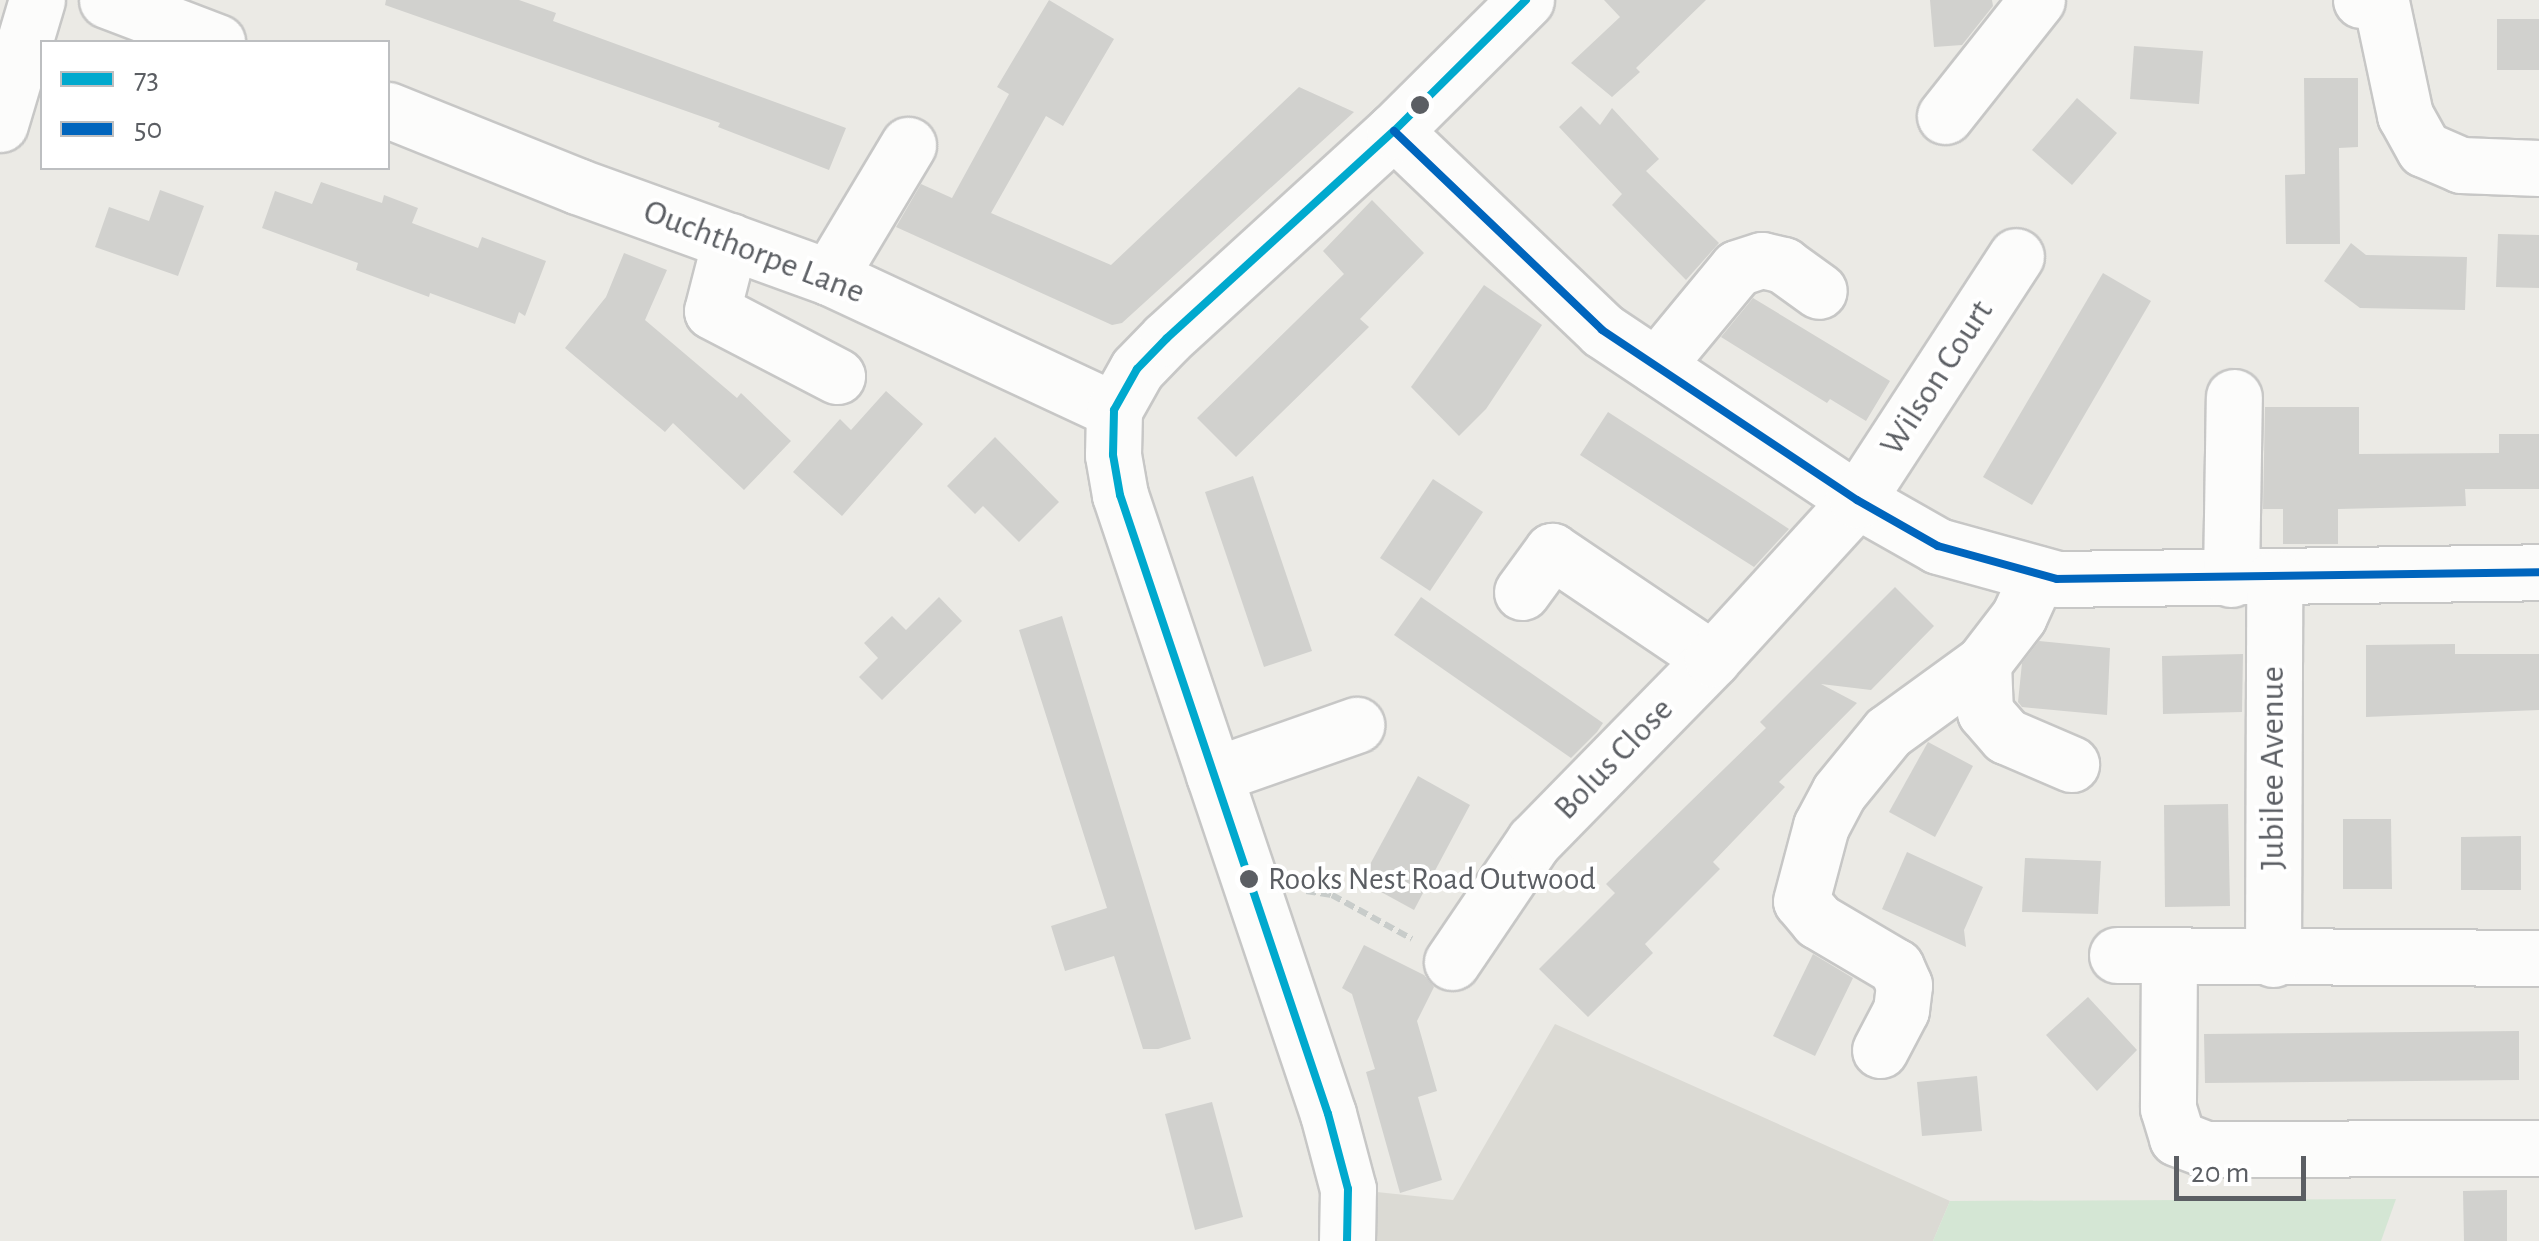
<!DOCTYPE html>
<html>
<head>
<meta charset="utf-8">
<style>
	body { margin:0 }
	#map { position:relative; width:2539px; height:1241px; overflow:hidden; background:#ebeae5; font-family:"Alegreya Sans",sans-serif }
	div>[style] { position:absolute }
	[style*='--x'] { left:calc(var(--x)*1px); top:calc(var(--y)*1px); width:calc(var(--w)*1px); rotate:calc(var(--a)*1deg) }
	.education>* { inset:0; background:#dbdad4 }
	.green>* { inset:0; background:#d4e6d4 }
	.building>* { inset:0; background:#d1d1ce }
	.path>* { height:6px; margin-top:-3px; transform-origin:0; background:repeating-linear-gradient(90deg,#c8ccca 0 10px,transparent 0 15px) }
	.roads { filter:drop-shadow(2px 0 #c7c7c6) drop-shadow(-2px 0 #c7c7c6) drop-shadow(0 2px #c7c7c6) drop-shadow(0 -2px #c7c7c6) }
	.minor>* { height:55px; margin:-27.5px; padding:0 27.5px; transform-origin:27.5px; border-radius:27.5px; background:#fcfcfb }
	.bus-1>* { height:8px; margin:-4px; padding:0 4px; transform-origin:4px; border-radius:4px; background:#00a9ce }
	.bus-2>* { height:8px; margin:-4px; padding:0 4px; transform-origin:4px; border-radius:4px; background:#0065bd }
	.dots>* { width:28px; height:28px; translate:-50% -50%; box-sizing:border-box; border:5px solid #fff; border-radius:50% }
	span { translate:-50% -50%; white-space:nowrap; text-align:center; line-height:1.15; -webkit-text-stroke:8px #fff; paint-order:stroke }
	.bus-label { font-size:32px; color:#5b5e63 }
	.left { translate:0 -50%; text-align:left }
	.street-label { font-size:35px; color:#5b5e63 }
	.legend { position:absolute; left:40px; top:40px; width:350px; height:130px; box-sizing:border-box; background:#fff; border:2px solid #bdbfc1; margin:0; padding:12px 18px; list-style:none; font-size:30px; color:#5b5e63 }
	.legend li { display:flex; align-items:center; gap:20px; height:50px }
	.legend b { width:50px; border:2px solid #bdbfc1 }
	.scale { position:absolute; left:2174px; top:1156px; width:132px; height:45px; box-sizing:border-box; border:5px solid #5b5e63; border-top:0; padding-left:12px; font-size:30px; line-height:35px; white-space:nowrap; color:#5b5e63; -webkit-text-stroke:8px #fff; paint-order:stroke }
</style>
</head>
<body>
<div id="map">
	<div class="education">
		<div style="clip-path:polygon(1555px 1024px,1950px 1201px,1933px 1241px,1347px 1241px,1348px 1189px,1453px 1200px)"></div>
	</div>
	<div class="green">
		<div style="clip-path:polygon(2396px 1199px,2381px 1241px,1933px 1241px,1950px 1201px)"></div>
	</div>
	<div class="building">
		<div style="clip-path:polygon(386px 0,519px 0,556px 13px,553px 21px,846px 128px,829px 170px,718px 127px,720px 123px,385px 5px)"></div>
		<div style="clip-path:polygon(1049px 0,1114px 39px,1063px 126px,1046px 116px,991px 213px,1111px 265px,1299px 87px,1354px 112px,1122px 323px,1112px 325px,896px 227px,921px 184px,952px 198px,1009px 94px,997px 87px)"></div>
		<div style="clip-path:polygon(1604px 0,1706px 0,1636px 68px,1640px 72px,1612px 97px,1571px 63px,1620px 17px)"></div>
		<div style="clip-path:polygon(1930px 0,1992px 0,1993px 6px,1962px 45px,1934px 47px)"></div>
		<div style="clip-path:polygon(2497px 19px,2539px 19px,2539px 70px,2497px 70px)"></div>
		<div style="clip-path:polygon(2134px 46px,2203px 51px,2199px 104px,2130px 99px)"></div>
		<div style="clip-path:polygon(2304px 78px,2358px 78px,2358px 147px,2339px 148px,2340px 244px,2286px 244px,2285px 175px,2305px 174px)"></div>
		<div style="clip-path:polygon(2077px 98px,2117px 133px,2072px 185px,2032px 150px)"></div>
		<div style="clip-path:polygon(1581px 106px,1600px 125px,1612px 108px,1659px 159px,1646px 171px,1719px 243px,1686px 280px,1612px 205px,1622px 194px,1559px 127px)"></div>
		<div style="clip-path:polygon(321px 182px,382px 203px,384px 195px,418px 208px,412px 223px,478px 248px,482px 237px,546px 261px,525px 316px,519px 312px,515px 324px,430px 293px,429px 297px,356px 270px,358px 263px,262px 228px,275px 191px,312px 204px)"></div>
		<div style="clip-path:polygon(160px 190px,204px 206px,178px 276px,95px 247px,109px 207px,149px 221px)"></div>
		<div style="clip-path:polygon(1372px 200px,1424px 253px,1360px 319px,1369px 327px,1236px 457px,1197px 418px,1344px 274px,1323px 251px)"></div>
		<div style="clip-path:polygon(2498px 234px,2539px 235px,2539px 288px,2496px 287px)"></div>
		<div style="clip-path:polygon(2351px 243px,2366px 255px,2467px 257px,2465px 310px,2360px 308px,2324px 281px)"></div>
		<div style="clip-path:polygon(624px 253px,667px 270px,645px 320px,737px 398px,741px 393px,791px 441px,744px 490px,673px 423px,665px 432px,565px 348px,606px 297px)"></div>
		<div style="clip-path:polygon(2103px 273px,2151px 301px,2032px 505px,1983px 477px)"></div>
		<div style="clip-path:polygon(1484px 285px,1542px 325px,1486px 409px,1459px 436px,1411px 387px)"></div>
		<div style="clip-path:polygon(1753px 298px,1890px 381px,1866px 421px,1830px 399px,1827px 403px,1721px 337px)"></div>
		<div style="clip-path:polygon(886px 391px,923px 424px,842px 516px,793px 472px,840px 419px,851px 430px)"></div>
		<div style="clip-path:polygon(2265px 407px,2359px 407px,2359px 454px,2499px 453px,2499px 434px,2539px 434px,2539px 489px,2465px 489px,2466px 506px,2338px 509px,2338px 544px,2283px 544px,2283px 509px,2263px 509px)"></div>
		<div style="clip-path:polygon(1608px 412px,1745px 500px,1789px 529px,1754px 567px,1696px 530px,1580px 455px)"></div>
		<div style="clip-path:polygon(995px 437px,1059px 502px,1019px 542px,983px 506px,975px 514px,947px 486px)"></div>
		<div style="clip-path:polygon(1253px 476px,1312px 651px,1264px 667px,1205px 492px)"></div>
		<div style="clip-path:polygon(1433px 479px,1483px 512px,1430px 591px,1380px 558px)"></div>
		<div style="clip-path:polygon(1895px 587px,1934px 626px,1871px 690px,1821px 684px,1857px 703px,1779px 782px,1785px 787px,1713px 862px,1720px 869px,1645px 944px,1653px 953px,1588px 1017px,1539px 969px,1615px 893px,1606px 884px,1766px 728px,1760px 722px)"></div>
		<div style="clip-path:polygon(939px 597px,962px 621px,882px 700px,859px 677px,878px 658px,864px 643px,892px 616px,906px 630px)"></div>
		<div style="clip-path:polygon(1421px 597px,1603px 723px,1597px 732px,1571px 758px,1394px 635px)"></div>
		<div style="clip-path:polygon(1062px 616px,1191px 1039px,1158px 1049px,1143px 1049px,1114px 956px,1065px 971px,1051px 926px,1107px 908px,1019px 630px)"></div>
		<div style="clip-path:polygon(2039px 641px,2110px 648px,2107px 715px,2022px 707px,2018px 702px,2022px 663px)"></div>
		<div style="clip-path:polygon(2455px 644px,2455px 654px,2539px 654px,2539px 710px,2366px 717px,2366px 645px)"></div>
		<div style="clip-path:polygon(2243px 654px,2242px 712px,2163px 714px,2162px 656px)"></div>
		<div style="clip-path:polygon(1928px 742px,1973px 766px,1935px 837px,1889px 812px)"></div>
		<div style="clip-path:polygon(1418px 776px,1470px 805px,1414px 910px,1361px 881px)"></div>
		<div style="clip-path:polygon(2228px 804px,2230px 906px,2165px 907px,2164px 805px)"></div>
		<div style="clip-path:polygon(2343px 819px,2391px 819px,2392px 889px,2343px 889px)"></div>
		<div style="clip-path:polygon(2521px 836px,2521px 890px,2461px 890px,2461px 837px)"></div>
		<div style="clip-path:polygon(1907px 852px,1983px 887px,1964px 930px,1966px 947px,1882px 909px)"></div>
		<div style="clip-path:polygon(2025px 858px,2101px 861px,2098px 914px,2022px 912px)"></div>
		<div style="clip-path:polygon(1364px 945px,1424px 975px,1434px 987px,1417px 1021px,1437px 1091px,1418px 1097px,1442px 1180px,1400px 1193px,1366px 1072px,1375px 1069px,1352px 994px,1342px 988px)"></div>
		<div style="clip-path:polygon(1813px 954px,1853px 978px,1815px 1056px,1773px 1036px)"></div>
		<div style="clip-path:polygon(2088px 997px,2137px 1050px,2097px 1091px,2046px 1035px)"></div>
		<div style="clip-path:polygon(2519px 1031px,2519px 1080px,2205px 1083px,2204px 1034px)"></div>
		<div style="clip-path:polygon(1977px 1076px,1982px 1131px,1922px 1136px,1917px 1082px)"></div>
		<div style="clip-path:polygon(1212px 1102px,1243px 1217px,1195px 1230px,1165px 1114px)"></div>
		<div style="clip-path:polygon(2507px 1190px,2507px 1241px,2464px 1241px,2463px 1191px)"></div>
	</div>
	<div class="path">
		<div style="--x:1306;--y:891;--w:26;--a:9"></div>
		<div style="--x:1332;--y:895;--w:91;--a:28.8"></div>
	</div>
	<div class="roads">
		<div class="minor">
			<div style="--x:107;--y:0;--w:118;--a:20.9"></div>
			<div style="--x:2361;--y:0;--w:20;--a:6"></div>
			<div style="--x:2381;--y:2;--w:116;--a:78"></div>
			<div style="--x:2405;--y:115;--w:39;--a:61"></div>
			<div style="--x:2424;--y:149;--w:40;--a:23.4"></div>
			<div style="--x:2461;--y:165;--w:78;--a:2.2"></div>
			<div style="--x:388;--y:110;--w:204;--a:21.9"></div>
			<div style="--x:577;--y:186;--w:268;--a:19.9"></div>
			<div style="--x:829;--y:277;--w:315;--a:25"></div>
			<div style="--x:1945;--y:116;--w:148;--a:-51.6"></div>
			<div style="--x:0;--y:124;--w:129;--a:-73.4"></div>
			<div style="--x:1394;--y:131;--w:288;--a:43.7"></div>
			<div style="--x:1602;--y:330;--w:306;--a:33.7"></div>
			<div style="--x:1857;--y:500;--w:93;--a:29.6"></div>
			<div style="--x:1938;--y:546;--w:123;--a:15.5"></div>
			<div style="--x:2057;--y:579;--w:482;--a:-0.8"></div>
			<div style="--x:730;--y:241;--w:72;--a:104.4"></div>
			<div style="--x:712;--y:311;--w:141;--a:27.5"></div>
			<div style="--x:829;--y:277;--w:154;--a:-59.1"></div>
			<div style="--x:1656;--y:366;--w:127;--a:-50.4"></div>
			<div style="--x:1737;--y:268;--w:26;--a:-18"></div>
			<div style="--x:1762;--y:260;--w:22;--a:13"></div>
			<div style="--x:1783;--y:265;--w:44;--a:35.8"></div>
			<div style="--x:2231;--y:579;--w:182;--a:-89.1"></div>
			<div style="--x:1522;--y:592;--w:51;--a:-53.8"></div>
			<div style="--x:1552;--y:551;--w:193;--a:34"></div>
			<div style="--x:1983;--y:663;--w:49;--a:87.7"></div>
			<div style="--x:1985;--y:712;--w:32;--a:49"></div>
			<div style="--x:2006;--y:736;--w:71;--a:23.3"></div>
			<div style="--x:1214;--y:775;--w:151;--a:-19.4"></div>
			<div style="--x:2117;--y:955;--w:422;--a:0.4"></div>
			<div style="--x:2169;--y:957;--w:151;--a:90.4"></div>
			<div style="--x:2168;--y:1108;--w:31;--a:73"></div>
			<div style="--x:2177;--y:1138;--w:31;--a:21"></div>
			<div style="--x:2206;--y:1149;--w:333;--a:-0.2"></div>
			<div style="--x:2273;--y:959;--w:381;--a:-89.8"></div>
			<div style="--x:1452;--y:962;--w:146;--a:-55.9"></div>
			<div style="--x:1534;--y:841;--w:255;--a:-45.6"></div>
			<div style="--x:1712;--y:659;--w:215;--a:-47.6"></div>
			<div style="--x:1857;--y:500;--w:291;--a:-56.9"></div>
			<div style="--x:1880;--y:1050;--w:45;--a:-62.3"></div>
			<div style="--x:1901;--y:1010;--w:25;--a:-83"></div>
			<div style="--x:1904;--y:985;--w:20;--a:-114"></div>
			<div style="--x:1896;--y:967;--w:91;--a:-149.5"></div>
			<div style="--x:1818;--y:921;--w:26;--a:-130"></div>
			<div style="--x:1801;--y:901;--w:78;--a:-75.1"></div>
			<div style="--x:1821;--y:826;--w:38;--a:-62"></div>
			<div style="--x:1839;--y:792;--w:77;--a:-50.8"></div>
			<div style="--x:1888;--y:732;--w:117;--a:-36"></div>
			<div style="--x:1983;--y:663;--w:59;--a:-52.5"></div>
			<div style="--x:2019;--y:616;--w:46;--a:-65.7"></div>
			<div style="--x:1347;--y:1241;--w:52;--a:-88.9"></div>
			<div style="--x:1348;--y:1189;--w:78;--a:-104.9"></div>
			<div style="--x:1328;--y:1114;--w:653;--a:-108.57"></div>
			<div style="--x:1120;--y:495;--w:41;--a:-99.9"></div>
			<div style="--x:1113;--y:455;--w:45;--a:-88.7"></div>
			<div style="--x:1114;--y:410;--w:47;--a:-60.7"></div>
			<div style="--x:1137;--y:369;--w:43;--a:-45.9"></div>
			<div style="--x:1167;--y:338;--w:307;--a:-42.4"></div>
			<div style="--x:1394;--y:131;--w:186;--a:-44.8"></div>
		</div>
	</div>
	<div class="bus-1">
		<div style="--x:1347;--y:1241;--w:52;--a:-88.9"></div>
		<div style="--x:1348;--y:1189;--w:78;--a:-104.9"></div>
		<div style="--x:1328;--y:1114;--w:653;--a:-108.57"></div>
		<div style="--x:1120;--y:495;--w:41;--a:-99.9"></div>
		<div style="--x:1113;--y:455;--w:45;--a:-88.7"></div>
		<div style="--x:1114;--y:410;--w:47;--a:-60.7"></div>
		<div style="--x:1137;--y:369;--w:43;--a:-45.9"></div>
		<div style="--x:1167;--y:338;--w:307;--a:-42.4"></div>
		<div style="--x:1394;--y:131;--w:186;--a:-44.8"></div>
	</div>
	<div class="bus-2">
		<div style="--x:1394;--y:131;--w:288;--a:43.7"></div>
		<div style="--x:1602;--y:330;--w:306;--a:33.7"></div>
		<div style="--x:1857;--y:500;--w:93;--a:29.6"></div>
		<div style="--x:1938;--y:546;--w:123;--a:15.5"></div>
		<div style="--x:2057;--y:579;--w:482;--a:-0.8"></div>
	</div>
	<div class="dots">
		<div style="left:1420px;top:105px;background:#5b5e63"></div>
		<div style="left:1249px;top:879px;background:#5b5e63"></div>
	</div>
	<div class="bus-label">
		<span class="left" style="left:1268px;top:879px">Rooks Nest Road Outwood</span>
	</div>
	<div class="street-label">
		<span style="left:754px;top:252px;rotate:21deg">Ouchthorpe Lane</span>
		<span style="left:1937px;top:378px;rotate:-57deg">Wilson Court</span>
		<span style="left:1614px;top:759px;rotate:-46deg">Bolus Close</span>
		<span style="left:2273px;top:768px;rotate:-90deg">Jubilee Avenue</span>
	</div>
	<ul class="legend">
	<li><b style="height:12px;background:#00a9ce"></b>73</li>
	<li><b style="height:12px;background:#0065bd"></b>50</li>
	</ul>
	<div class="scale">20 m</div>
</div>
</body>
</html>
